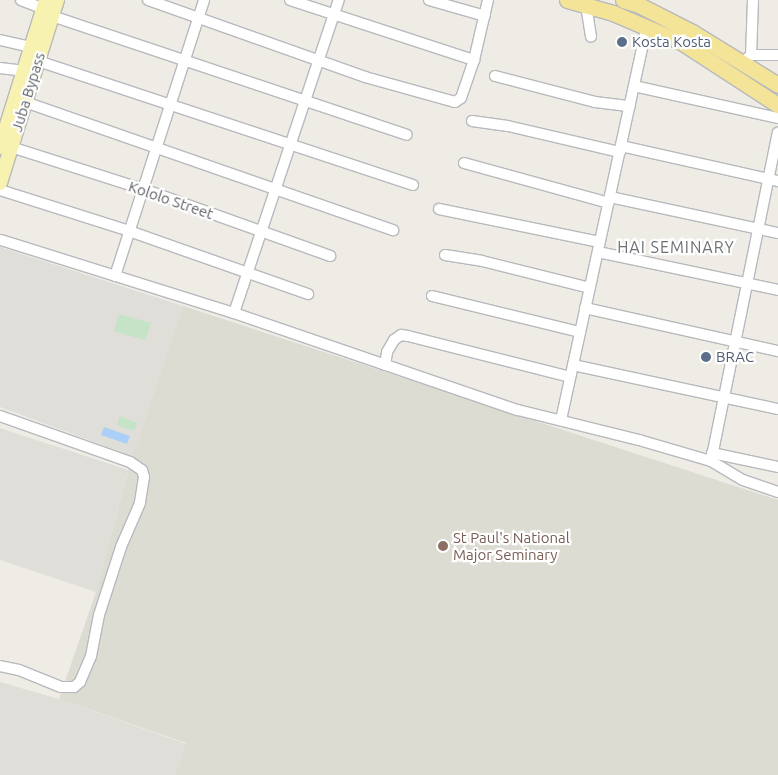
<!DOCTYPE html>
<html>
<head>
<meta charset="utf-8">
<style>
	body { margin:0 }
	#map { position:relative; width:778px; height:775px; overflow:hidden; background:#eeece5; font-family:Ubuntu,sans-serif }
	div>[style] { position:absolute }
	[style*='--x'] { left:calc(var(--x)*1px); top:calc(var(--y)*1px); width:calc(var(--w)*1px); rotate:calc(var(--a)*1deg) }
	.industrial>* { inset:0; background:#dfded9 }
	.education>* { inset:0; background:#dddcd3 }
	.green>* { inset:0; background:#c4e3c7 }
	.water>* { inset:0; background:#accff7 }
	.roads { filter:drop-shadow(1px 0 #b7b9bd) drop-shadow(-1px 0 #b7b9bd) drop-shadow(0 1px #b7b9bd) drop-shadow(0 -1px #b7b9bd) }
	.minor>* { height:10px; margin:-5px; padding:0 5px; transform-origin:5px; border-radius:5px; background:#fff }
	.major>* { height:14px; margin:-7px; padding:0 7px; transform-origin:7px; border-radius:7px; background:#f7f2b0 }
	.highway>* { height:15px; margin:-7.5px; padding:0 7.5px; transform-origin:7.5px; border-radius:7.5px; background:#f3e497 }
	.dots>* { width:14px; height:14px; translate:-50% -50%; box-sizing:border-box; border:2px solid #fff; border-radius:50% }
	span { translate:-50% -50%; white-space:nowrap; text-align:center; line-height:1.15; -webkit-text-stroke:4.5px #fff; paint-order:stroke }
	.service-label { font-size:15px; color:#4e5e75 }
	.left { translate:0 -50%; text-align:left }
	.street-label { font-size:15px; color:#5d5f64 }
	.education-label { font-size:15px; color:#785e54 }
	.neighbourhood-label { font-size:16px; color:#6e7176; letter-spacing:1px }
</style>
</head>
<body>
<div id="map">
	<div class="industrial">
		<div style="clip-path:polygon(0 247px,183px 306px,132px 456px,0 407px)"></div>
		<div style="clip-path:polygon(0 428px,128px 470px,96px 592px,0 560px)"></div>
		<div style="clip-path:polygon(0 682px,59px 699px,186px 744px,175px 775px,0 775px)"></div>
	</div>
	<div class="education">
		<div style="clip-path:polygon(183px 306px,778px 500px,778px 775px,175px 775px,186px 743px,59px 699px,96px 592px,132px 456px)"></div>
	</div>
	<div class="green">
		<div style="clip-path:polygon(119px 314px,151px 323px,145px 340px,114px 331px)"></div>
		<div style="clip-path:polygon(120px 416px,137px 423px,134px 431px,117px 425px)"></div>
	</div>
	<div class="water">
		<div style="clip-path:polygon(104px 427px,130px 436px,127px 444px,101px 435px)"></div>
	</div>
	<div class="roads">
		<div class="minor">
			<div style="--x:21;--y:0;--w:25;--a:21"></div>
			<div style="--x:148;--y:0;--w:230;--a:19.5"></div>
			<div style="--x:365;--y:77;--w:93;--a:15.5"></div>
			<div style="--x:455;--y:102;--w:7;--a:-34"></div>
			<div style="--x:461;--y:98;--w:40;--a:-71.1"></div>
			<div style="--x:474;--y:60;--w:62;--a:-76.9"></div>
			<div style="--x:290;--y:0;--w:194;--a:18.1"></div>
			<div style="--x:429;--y:0;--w:58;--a:15.9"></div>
			<div style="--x:586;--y:5;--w:32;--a:81"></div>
			<div style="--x:52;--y:16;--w:374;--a:18.5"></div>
			<div style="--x:0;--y:40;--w:31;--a:13"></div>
			<div style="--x:751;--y:55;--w:27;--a:0"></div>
			<div style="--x:38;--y:61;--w:395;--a:18.3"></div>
			<div style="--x:743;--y:62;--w:11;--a:-41"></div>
			<div style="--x:751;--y:55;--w:55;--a:-87.9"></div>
			<div style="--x:0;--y:68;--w:23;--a:7"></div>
			<div style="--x:495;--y:76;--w:103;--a:14.6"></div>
			<div style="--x:595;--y:102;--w:35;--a:7"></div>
			<div style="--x:634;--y:86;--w:148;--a:12.5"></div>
			<div style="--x:25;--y:102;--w:390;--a:19.2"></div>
			<div style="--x:472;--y:121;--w:36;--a:8"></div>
			<div style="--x:508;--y:126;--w:115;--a:13.1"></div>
			<div style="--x:621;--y:146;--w:161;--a:12.6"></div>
			<div style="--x:11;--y:147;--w:139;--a:17.7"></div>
			<div style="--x:143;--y:189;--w:199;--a:19.7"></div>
			<div style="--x:464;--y:163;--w:150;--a:15.4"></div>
			<div style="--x:0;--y:190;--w:135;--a:17.6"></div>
			<div style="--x:129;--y:231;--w:190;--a:19.4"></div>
			<div style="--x:610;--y:197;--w:172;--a:12.1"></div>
			<div style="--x:439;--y:209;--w:164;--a:11.6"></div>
			<div style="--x:1;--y:240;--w:244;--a:17.4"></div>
			<div style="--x:234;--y:313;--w:300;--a:18.9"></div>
			<div style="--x:518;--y:410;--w:125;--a:13.9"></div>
			<div style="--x:639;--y:440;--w:75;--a:16.3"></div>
			<div style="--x:711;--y:461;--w:37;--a:31"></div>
			<div style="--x:743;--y:480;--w:37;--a:19"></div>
			<div style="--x:598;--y:252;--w:184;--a:11.9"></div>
			<div style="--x:445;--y:255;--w:37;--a:9"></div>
			<div style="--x:482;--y:261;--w:111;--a:14"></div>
			<div style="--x:115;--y:276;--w:290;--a:-72.1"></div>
			<div style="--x:432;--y:296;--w:152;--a:13.7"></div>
			<div style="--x:585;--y:308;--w:198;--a:12.6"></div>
			<div style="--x:234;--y:313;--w:330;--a:-71.5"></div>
			<div style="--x:385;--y:365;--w:13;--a:-81"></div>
			<div style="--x:387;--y:352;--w:14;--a:-60"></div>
			<div style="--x:394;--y:340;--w:9;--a:-36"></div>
			<div style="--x:401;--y:335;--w:7;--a:8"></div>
			<div style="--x:408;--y:336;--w:167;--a:14.2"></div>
			<div style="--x:573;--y:365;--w:210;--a:12.1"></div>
			<div style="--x:0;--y:416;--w:138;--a:19.5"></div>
			<div style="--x:130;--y:462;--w:14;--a:34"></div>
			<div style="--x:142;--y:470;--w:7;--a:74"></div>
			<div style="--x:144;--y:477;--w:26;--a:99"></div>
			<div style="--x:140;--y:503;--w:48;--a:113.4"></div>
			<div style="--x:121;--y:547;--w:71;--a:107.9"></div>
			<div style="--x:99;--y:615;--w:42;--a:101"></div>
			<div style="--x:91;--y:656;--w:28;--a:113"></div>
			<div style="--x:80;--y:682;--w:8;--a:140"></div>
			<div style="--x:74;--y:687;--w:13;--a:180"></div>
			<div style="--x:61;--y:687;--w:45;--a:-158"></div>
			<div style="--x:19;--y:670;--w:19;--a:-168"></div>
			<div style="--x:561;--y:420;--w:403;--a:-77.7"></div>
			<div style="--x:712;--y:453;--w:67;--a:12"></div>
			<div style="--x:711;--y:461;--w:335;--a:-78.5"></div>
		</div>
		<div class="major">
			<div style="--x:0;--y:147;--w:154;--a:-72.6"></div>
			<div style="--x:0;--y:183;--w:192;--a:-72.7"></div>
		</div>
		<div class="highway">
			<div style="--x:567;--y:0;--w:48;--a:15.8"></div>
			<div style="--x:613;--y:13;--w:74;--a:23.1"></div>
			<div style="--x:681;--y:42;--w:116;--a:33"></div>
			<div style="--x:623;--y:0;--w:17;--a:17"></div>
			<div style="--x:639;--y:5;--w:59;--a:27"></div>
			<div style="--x:692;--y:32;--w:101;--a:31.6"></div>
		</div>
	</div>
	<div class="dots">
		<div style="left:622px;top:42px;background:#5c6f8a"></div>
		<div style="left:706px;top:357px;background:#5c6f8a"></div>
		<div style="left:443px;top:546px;background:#8d6e63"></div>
	</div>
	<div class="service-label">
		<span class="left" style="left:632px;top:42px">Kosta Kosta</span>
		<span class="left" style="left:716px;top:357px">BRAC</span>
	</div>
	<div class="street-label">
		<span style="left:28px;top:92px;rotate:-73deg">Juba Bypass</span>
		<span style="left:171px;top:200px;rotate:19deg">Kololo Street</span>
	</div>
	<div class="education-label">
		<span class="left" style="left:453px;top:546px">St Paul's National<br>Major Seminary</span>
	</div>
	<div class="neighbourhood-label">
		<span style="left:676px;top:247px">HAI SEMINARY</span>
	</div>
</div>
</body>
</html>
